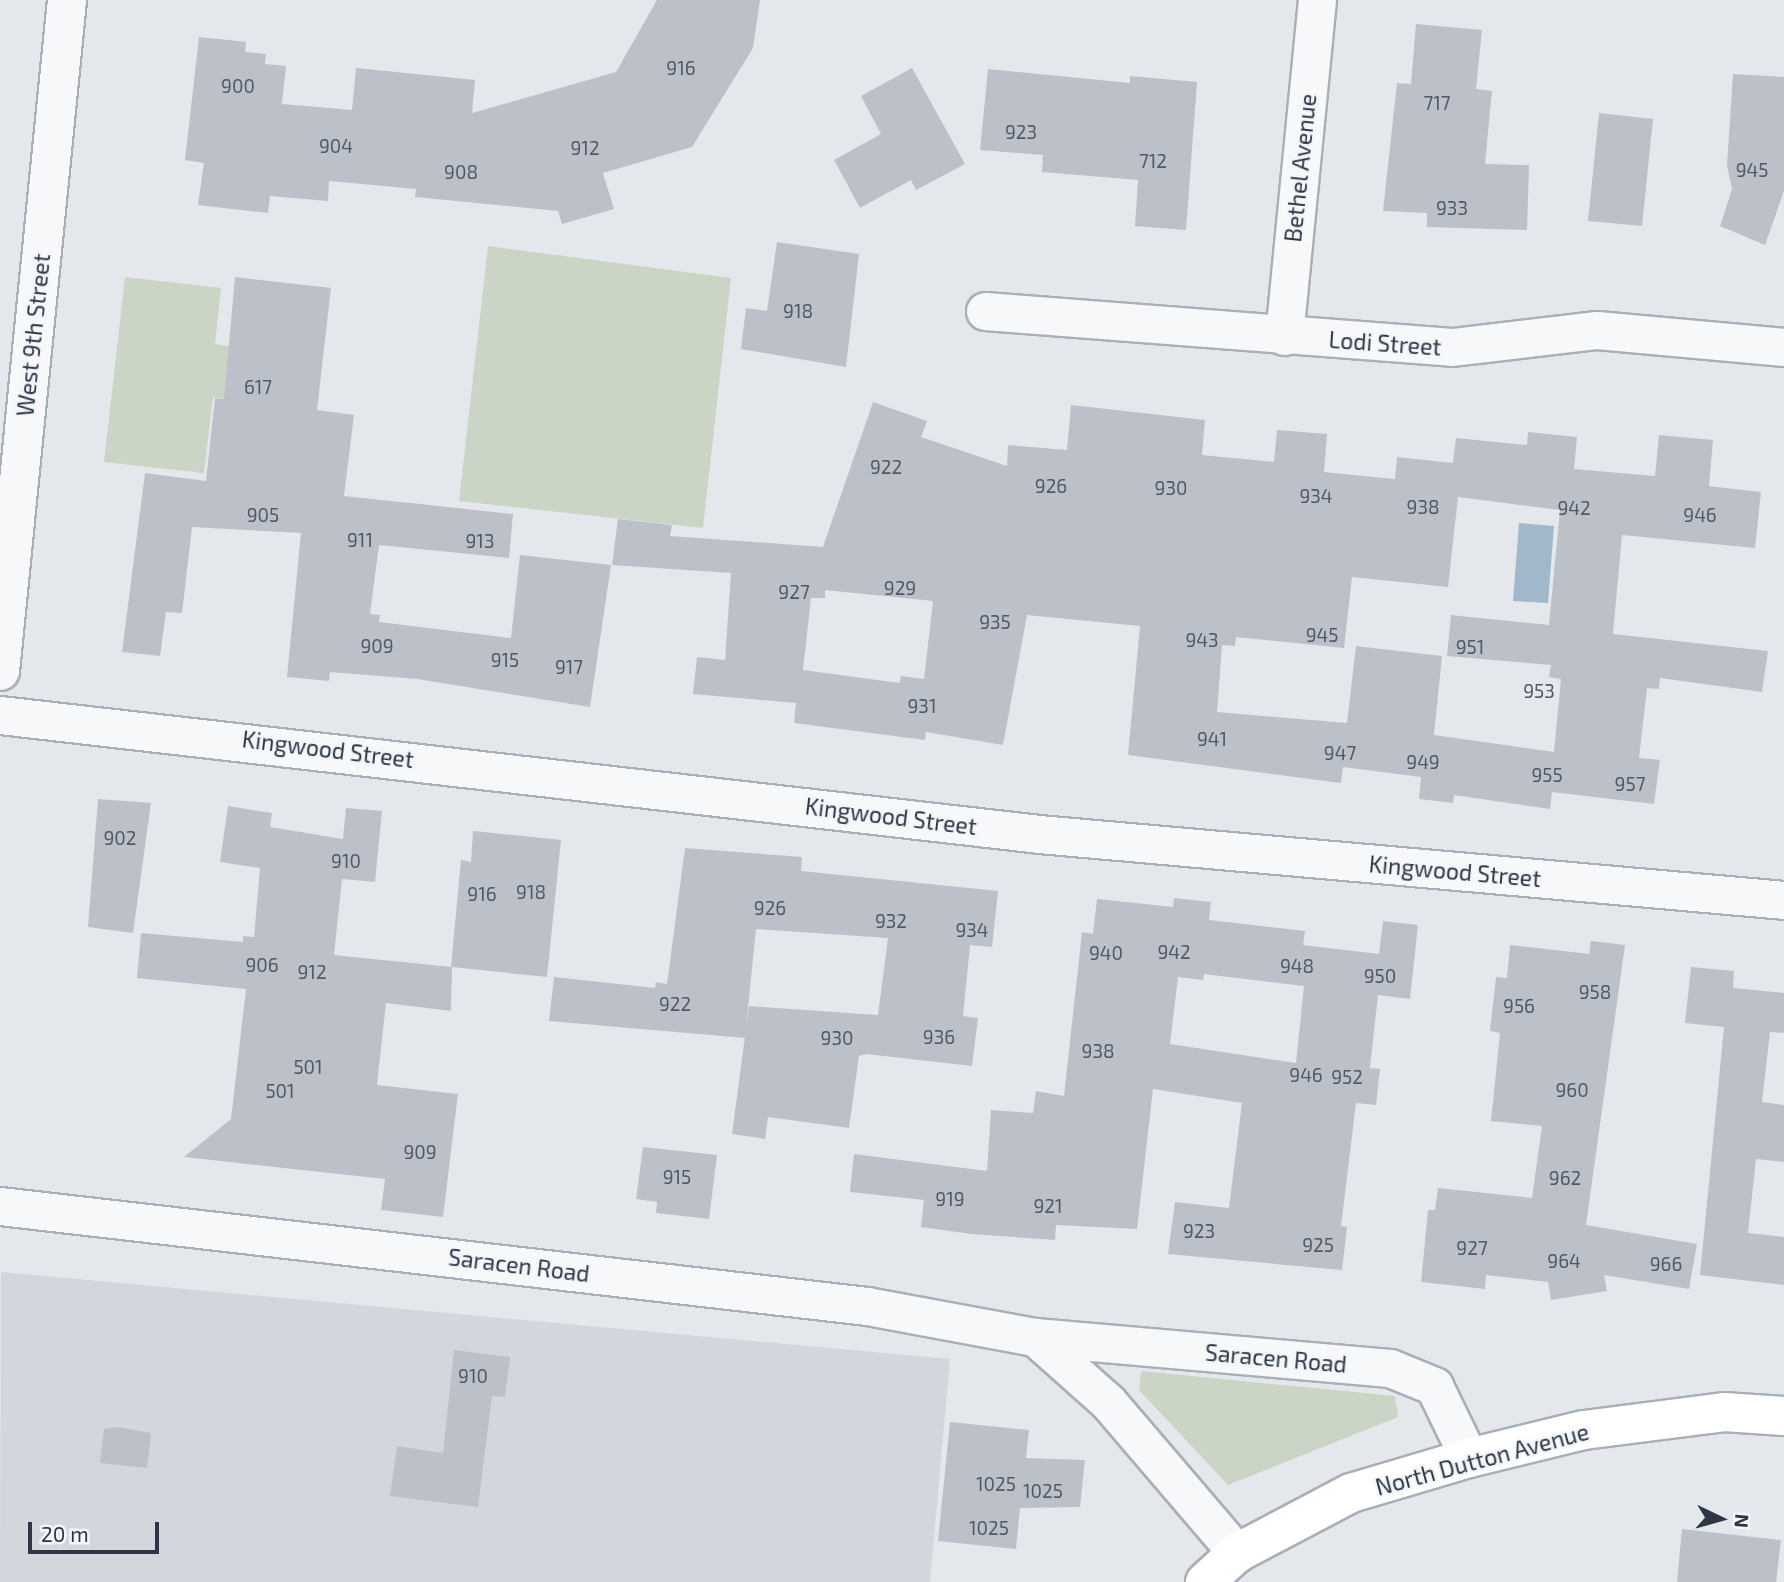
<!DOCTYPE html>
<html>
<head>
<meta charset="utf-8">
<style>
	body { margin:0 }
	#map { position:relative; width:1784px; height:1582px; overflow:hidden; background:#e4e8ec; font-family:"Exo 2",sans-serif }
	div>[style] { position:absolute }
	[style*='--x'] { left:calc(var(--x)*1px); top:calc(var(--y)*1px); width:calc(var(--w)*1px); rotate:calc(var(--a)*1deg) }
	.built>* { inset:0; background:#d3d7dd }
	.green>* { inset:0; background:#cbd5c6 }
	.water>* { inset:0; background:#a1b7ca }
	.building>* { inset:0; background:#bcc1c9 }
	.roads { filter:drop-shadow(2px 0 #a9afb6) drop-shadow(-2px 0 #a9afb6) drop-shadow(0 2px #a9afb6) drop-shadow(0 -2px #a9afb6) }
	.minor>* { height:37px; margin:-18.5px; padding:0 18.5px; transform-origin:18.5px; border-radius:18.5px; background:#f7f8fa }
	.tertiary>* { height:38px; margin:-19px; padding:0 19px; transform-origin:19px; border-radius:19px; background:#f7f8fa }
	.secondary>* { height:38px; margin:-19px; padding:0 19px; transform-origin:19px; border-radius:19px; background:#fff }
	span { translate:-50% -50%; white-space:nowrap; text-align:center; line-height:1.15; -webkit-text-stroke:5px #f4f6f9; paint-order:stroke }
	.number-label { font-size:19px; color:#505965 }
	.number-label span { -webkit-text-stroke-width:0 }
	.street-label { font-size:23px; color:#2c3644 }
	.north { position:absolute; left:1686px; top:1484px; width:70px; height:70px; -webkit-text-stroke:5px #f4f6f9; paint-order:stroke; rotate:95deg; font-size:19px; font-weight:700; line-height:28px; text-align:center; color:#2c3644 }
	.north::after { content:''; display:block; margin:auto; width:24px; height:32px; background:#2c3644; clip-path:polygon(50% 0,100% 100%,50% 72%,0 100%) }
	.scale { position:absolute; left:28px; top:1522px; width:131px; height:32px; box-sizing:border-box; border:4px solid #2c3644; border-top:0; padding-left:9px; font-size:21px; line-height:24px; white-space:nowrap; color:#2c3644; -webkit-text-stroke:5px #f4f6f9; paint-order:stroke }
</style>
</head>
<body>
<div id="map">
	<div class="built">
		<div style="clip-path:polygon(1px 1272px,950px 1359px,930px 1582px,0 1582px)"></div>
	</div>
	<div class="green">
		<div style="clip-path:polygon(488px 246px,731px 278px,703px 528px,459px 501px)"></div>
		<div style="clip-path:polygon(125px 277px,221px 288px,215px 344px,243px 348px,237px 400px,213px 397px,204px 473px,104px 462px)"></div>
		<div style="clip-path:polygon(1141px 1371px,1395px 1396px,1398px 1417px,1228px 1485px,1139px 1390px)"></div>
	</div>
	<div class="water">
		<div style="clip-path:polygon(1519px 523px,1554px 526px,1548px 603px,1513px 601px)"></div>
	</div>
	<div class="building">
		<div style="clip-path:polygon(657px 0,760px 0,753px 48px,692px 147px,603px 173px,614px 209px,562px 224px,558px 211px,415px 197px,416px 189px,329px 181px,328px 201px,270px 196px,268px 213px,198px 205px,204px 163px,185px 160px,199px 37px,246px 42px,245px 52px,266px 54px,265px 64px,286px 66px,282px 104px,352px 110px,356px 68px,475px 80px,472px 113px,616px 72px)"></div>
		<div style="clip-path:polygon(1416px 24px,1482px 30px,1476px 89px,1492px 91px,1485px 164px,1529px 165px,1527px 230px,1427px 227px,1427px 213px,1383px 211px,1397px 83px,1411px 84px)"></div>
		<div style="clip-path:polygon(912px 68px,965px 164px,916px 190px,911px 180px,860px 208px,834px 160px,881px 134px,861px 96px)"></div>
		<div style="clip-path:polygon(988px 69px,1130px 83px,1130px 76px,1197px 82px,1186px 230px,1135px 226px,1138px 180px,1042px 172px,1043px 155px,980px 150px)"></div>
		<div style="clip-path:polygon(1733px 74px,1784px 77px,1784px 191px,1765px 245px,1720px 226px,1732px 189px,1727px 165px)"></div>
		<div style="clip-path:polygon(1599px 113px,1653px 119px,1642px 226px,1588px 221px)"></div>
		<div style="clip-path:polygon(777px 242px,859px 254px,846px 367px,741px 349px,746px 308px,767px 311px)"></div>
		<div style="clip-path:polygon(235px 277px,331px 288px,317px 410px,354px 415px,344px 496px,513px 514px,509px 558px,379px 545px,370px 614px,380px 615px,379px 622px,511px 638px,520px 555px,611px 565px,590px 707px,417px 679px,330px 672px,329px 681px,287px 677px,301px 533px,192px 527px,182px 613px,166px 612px,160px 656px,122px 652px,145px 473px,206px 481px,215px 398px,224px 399px)"></div>
		<div style="clip-path:polygon(evenodd,873px 402px,927px 421px,921px 437px,1007px 466px,1008px 445px,1067px 450px,1071px 405px,1205px 420px,1202px 455px,1274px 462px,1277px 430px,1327px 434px,1324px 472px,1395px 479px,1397px 457px,1453px 463px,1456px 438px,1527px 445px,1528px 432px,1577px 437px,1574px 469px,1655px 476px,1659px 435px,1713px 440px,1709px 486px,1761px 492px,1755px 548px,1622px 535px,1613px 634px,1768px 651px,1762px 692px,1660px 678px,1659px 689px,1647px 688px,1639px 758px,1660px 760px,1654px 804px,1552px 792px,1550px 809px,1454px 795px,1453px 803px,1419px 799px,1421px 777px,1343px 767px,1341px 783px,1128px 755px,1140px 626px,1027px 615px,1003px 745px,926px 732px,925px 740px,794px 723px,796px 703px,693px 694px,697px 657px,725px 660px,731px 573px,612px 565px,618px 519px,672px 525px,670px 536px,823px 547px,873px 402px,1458px 497px,1560px 510px,1549px 625px,1451px 615px,1447px 656px,1551px 665px,1549px 677px,1561px 679px,1554px 752px,1434px 735px,1442px 656px,1356px 646px,1347px 723px,1217px 712px,1222px 645px,1235px 646px,1236px 637px,1344px 648px,1352px 577px,1448px 587px,1458px 497px,873px 402px,825px 590px,933px 601px,924px 679px,901px 676px,900px 683px,803px 670px,811px 598px,825px 598px,825px 590px)"></div>
		<div style="clip-path:polygon(98px 799px,151px 803px,133px 933px,88px 927px)"></div>
		<div style="clip-path:polygon(228px 806px,272px 813px,270px 827px,343px 839px,346px 808px,382px 811px,375px 882px,342px 879px,334px 955px,451px 967px,461px 860px,471px 862px,473px 831px,561px 840px,547px 977px,452px 967px,451px 1011px,386px 1003px,377px 1085px,458px 1094px,443px 1217px,381px 1210px,385px 1179px,184px 1157px,231px 1119px,246px 989px,137px 978px,141px 933px,243px 942px,243px 936px,254px 937px,260px 868px,220px 862px)"></div>
		<div style="clip-path:polygon(685px 848px,802px 857px,801px 871px,998px 891px,992px 947px,970px 945px,963px 1016px,978px 1018px,972px 1066px,866px 1054px,859px 1056px,849px 1128px,768px 1117px,765px 1139px,732px 1134px,749px 1006px,878px 1015px,888px 938px,756px 929px,745px 1038px,549px 1021px,554px 977px,655px 988px,656px 982px,667px 984px)"></div>
		<div style="clip-path:polygon(evenodd,1174px 898px,1211px 902px,1209px 920px,1305px 931px,1303px 945px,1379px 954px,1383px 921px,1418px 925px,1410px 999px,1378px 995px,1370px 1068px,1380px 1069px,1376px 1105px,1356px 1103px,1341px 1226px,1347px 1227px,1342px 1270px,1168px 1254px,1175px 1202px,1229px 1208px,1242px 1103px,1153px 1089px,1137px 1229px,1056px 1225px,1055px 1240px,971px 1234px,921px 1227px,924px 1200px,850px 1192px,854px 1154px,987px 1171px,991px 1110px,1033px 1113px,1036px 1091px,1064px 1096px,1082px 932px,1093px 934px,1097px 899px,1173px 907px,1174px 898px,1204px 974px,1304px 986px,1296px 1063px,1170px 1044px,1178px 977px,1203px 980px,1204px 974px)"></div>
		<div style="clip-path:polygon(1591px 941px,1625px 945px,1586px 1225px,1697px 1244px,1689px 1289px,1604px 1275px,1607px 1291px,1551px 1300px,1548px 1282px,1486px 1275px,1485px 1289px,1421px 1282px,1428px 1210px,1435px 1210px,1438px 1188px,1532px 1198px,1542px 1126px,1491px 1121px,1500px 1033px,1490px 1031px,1496px 977px,1507px 978px,1510px 945px,1589px 954px)"></div>
		<div style="clip-path:polygon(1691px 967px,1734px 971px,1733px 988px,1784px 993px,1784px 1033px,1770px 1032px,1762px 1102px,1784px 1105px,1784px 1162px,1756px 1159px,1748px 1233px,1784px 1237px,1784px 1285px,1700px 1275px,1724px 1027px,1685px 1023px)"></div>
		<div style="clip-path:polygon(643px 1147px,717px 1155px,709px 1219px,656px 1213px,657px 1202px,636px 1199px)"></div>
		<div style="clip-path:polygon(454px 1350px,510px 1357px,505px 1397px,492px 1396px,478px 1507px,390px 1496px,397px 1446px,443px 1453px)"></div>
		<div style="clip-path:polygon(950px 1422px,1029px 1430px,1026px 1458px,1085px 1460px,1080px 1507px,1020px 1508px,1016px 1549px,938px 1541px)"></div>
		<div style="clip-path:polygon(118px 1427px,151px 1433px,147px 1468px,100px 1463px,104px 1429px)"></div>
		<div style="clip-path:polygon(1682px 1529px,1781px 1540px,1776px 1582px,1677px 1582px)"></div>
	</div>
	<div class="roads">
		<div class="minor">
			<div style="--x:985;--y:311;--w:468;--a:4.4"></div>
			<div style="--x:1452;--y:347;--w:146;--a:-6.7"></div>
			<div style="--x:1597;--y:330;--w:188;--a:5.2"></div>
			<div style="--x:1284;--y:336;--w:338;--a:-84.4"></div>
			<div style="--x:0;--y:715;--w:1046;--a:6.53"></div>
			<div style="--x:1039;--y:834;--w:748;--a:5.06"></div>
			<div style="--x:0;--y:1206;--w:873;--a:6.58"></div>
			<div style="--x:867;--y:1306;--w:171;--a:10.5"></div>
			<div style="--x:1035;--y:1337;--w:98;--a:41.7"></div>
			<div style="--x:1108;--y:1402;--w:199;--a:49.5"></div>
			<div style="--x:1035;--y:1337;--w:356;--a:5"></div>
			<div style="--x:1390;--y:1368;--w:48;--a:22.2"></div>
			<div style="--x:1434;--y:1386;--w:80;--a:64.1"></div>
		</div>
		<div class="tertiary">
			<div style="--x:0;--y:671;--w:674;--a:-84.3"></div>
		</div>
		<div class="secondary">
			<div style="--x:1205;--y:1582;--w:43;--a:-42.2"></div>
			<div style="--x:1237;--y:1553;--w:129;--a:-27.8"></div>
			<div style="--x:1351;--y:1493;--w:123;--a:-16.5"></div>
			<div style="--x:1469;--y:1458;--w:118;--a:-13.7"></div>
			<div style="--x:1584;--y:1430;--w:141;--a:-7.3"></div>
			<div style="--x:1724;--y:1412;--w:60;--a:3.8"></div>
		</div>
	</div>
	<div class="number-label">
		<span style="left:681px;top:68px">916</span>
		<span style="left:238px;top:86px">900</span>
		<span style="left:1437px;top:103px">717</span>
		<span style="left:1021px;top:132px">923</span>
		<span style="left:336px;top:146px">904</span>
		<span style="left:585px;top:148px">912</span>
		<span style="left:1153px;top:161px">712</span>
		<span style="left:1752px;top:170px">945</span>
		<span style="left:461px;top:172px">908</span>
		<span style="left:1452px;top:208px">933</span>
		<span style="left:798px;top:311px">918</span>
		<span style="left:258px;top:387px">617</span>
		<span style="left:886px;top:467px">922</span>
		<span style="left:1051px;top:486px">926</span>
		<span style="left:1171px;top:488px">930</span>
		<span style="left:1316px;top:496px">934</span>
		<span style="left:1423px;top:507px">938</span>
		<span style="left:1574px;top:508px">942</span>
		<span style="left:263px;top:515px">905</span>
		<span style="left:1700px;top:515px">946</span>
		<span style="left:360px;top:540px">911</span>
		<span style="left:480px;top:541px">913</span>
		<span style="left:900px;top:588px">929</span>
		<span style="left:794px;top:592px">927</span>
		<span style="left:995px;top:622px">935</span>
		<span style="left:1322px;top:635px">945</span>
		<span style="left:1202px;top:640px">943</span>
		<span style="left:377px;top:646px">909</span>
		<span style="left:1470px;top:647px">951</span>
		<span style="left:505px;top:660px">915</span>
		<span style="left:569px;top:667px">917</span>
		<span style="left:1539px;top:691px">953</span>
		<span style="left:922px;top:706px">931</span>
		<span style="left:1212px;top:739px">941</span>
		<span style="left:1340px;top:753px">947</span>
		<span style="left:1423px;top:762px">949</span>
		<span style="left:1547px;top:775px">955</span>
		<span style="left:1630px;top:784px">957</span>
		<span style="left:120px;top:838px">902</span>
		<span style="left:346px;top:861px">910</span>
		<span style="left:531px;top:892px">918</span>
		<span style="left:482px;top:894px">916</span>
		<span style="left:770px;top:908px">926</span>
		<span style="left:891px;top:921px">932</span>
		<span style="left:972px;top:930px">934</span>
		<span style="left:1174px;top:952px">942</span>
		<span style="left:1106px;top:953px">940</span>
		<span style="left:262px;top:965px">906</span>
		<span style="left:1297px;top:966px">948</span>
		<span style="left:312px;top:972px">912</span>
		<span style="left:1380px;top:976px">950</span>
		<span style="left:1595px;top:992px">958</span>
		<span style="left:675px;top:1004px">922</span>
		<span style="left:1519px;top:1006px">956</span>
		<span style="left:939px;top:1037px">936</span>
		<span style="left:837px;top:1038px">930</span>
		<span style="left:1098px;top:1051px">938</span>
		<span style="left:308px;top:1067px">501</span>
		<span style="left:1306px;top:1075px">946</span>
		<span style="left:1347px;top:1077px">952</span>
		<span style="left:1572px;top:1090px">960</span>
		<span style="left:280px;top:1091px">501</span>
		<span style="left:420px;top:1152px">909</span>
		<span style="left:677px;top:1177px">915</span>
		<span style="left:1565px;top:1178px">962</span>
		<span style="left:950px;top:1199px">919</span>
		<span style="left:1048px;top:1206px">921</span>
		<span style="left:1199px;top:1231px">923</span>
		<span style="left:1318px;top:1245px">925</span>
		<span style="left:1472px;top:1248px">927</span>
		<span style="left:1564px;top:1261px">964</span>
		<span style="left:1666px;top:1264px">966</span>
		<span style="left:473px;top:1376px">910</span>
		<span style="left:996px;top:1484px">1025</span>
		<span style="left:1043px;top:1491px">1025</span>
		<span style="left:989px;top:1528px">1025</span>
	</div>
	<div class="street-label">
		<span style="left:1300px;top:168px;rotate:-84deg">Bethel Avenue</span>
		<span style="left:33px;top:335px;rotate:-84deg">West 9th Street</span>
		<span style="left:1385px;top:343px;rotate:4deg">Lodi Street</span>
		<span style="left:328px;top:749px;rotate:7deg">Kingwood Street</span>
		<span style="left:891px;top:816px;rotate:7deg">Kingwood Street</span>
		<span style="left:1455px;top:871px;rotate:5deg">Kingwood Street</span>
		<span style="left:519px;top:1265px;rotate:7deg">Saracen Road</span>
		<span style="left:1276px;top:1358px;rotate:5deg">Saracen Road</span>
		<span style="left:1482px;top:1459px;rotate:-15deg">North Dutton Avenue</span>
	</div>
	<div class="north">N</div>
	<div class="scale">20 m</div>
</div>
</body>
</html>
